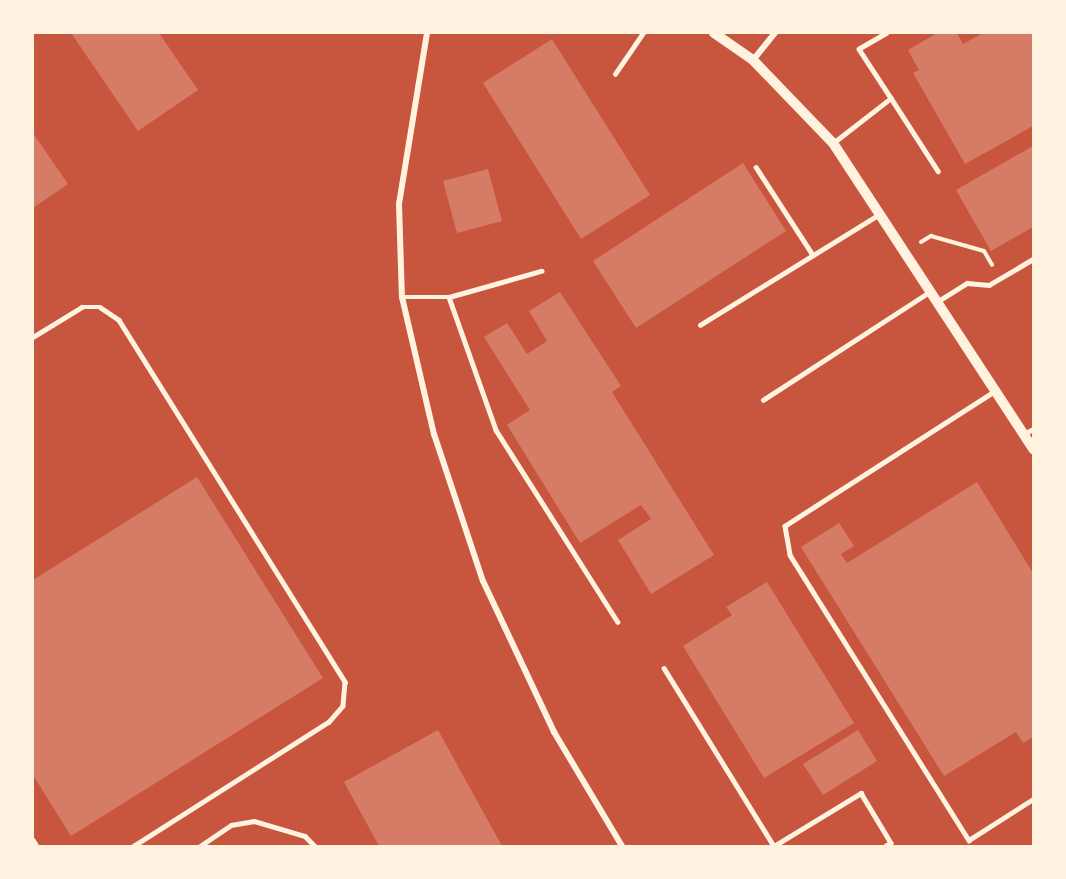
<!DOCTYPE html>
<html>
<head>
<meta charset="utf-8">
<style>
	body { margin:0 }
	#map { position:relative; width:1066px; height:879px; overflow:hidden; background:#c8553d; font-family:"Public Sans",sans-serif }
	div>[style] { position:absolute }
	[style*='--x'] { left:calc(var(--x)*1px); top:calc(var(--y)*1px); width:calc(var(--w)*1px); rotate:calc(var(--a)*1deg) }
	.building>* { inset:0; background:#d67c66 }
	.path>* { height:4px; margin:-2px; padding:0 2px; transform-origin:2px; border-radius:2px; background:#fff3e0 }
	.service>* { height:4.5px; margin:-2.25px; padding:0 2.25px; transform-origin:2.25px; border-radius:2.25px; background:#fff3e0 }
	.minor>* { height:6px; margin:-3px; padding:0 3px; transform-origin:3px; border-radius:3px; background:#fff3e0 }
	.tertiary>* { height:10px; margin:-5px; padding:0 5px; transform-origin:5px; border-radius:5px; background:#fff3e0 }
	span { translate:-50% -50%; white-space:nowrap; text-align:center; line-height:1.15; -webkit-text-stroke:6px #fff3e0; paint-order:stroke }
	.frame { position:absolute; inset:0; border:34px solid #fff3e0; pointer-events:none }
</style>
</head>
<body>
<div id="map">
	<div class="building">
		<div style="clip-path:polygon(71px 33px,159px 33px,198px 90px,138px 131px)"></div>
		<div style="clip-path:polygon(937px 33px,957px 33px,963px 44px,983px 33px,1033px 33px,1033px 126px,965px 164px,913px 73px,919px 70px,908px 50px)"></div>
		<div style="clip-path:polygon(552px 39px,650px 195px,581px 239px,483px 83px)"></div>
		<div style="clip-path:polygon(33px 133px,68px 184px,33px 208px)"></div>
		<div style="clip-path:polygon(1033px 146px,1033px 227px,991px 251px,956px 190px)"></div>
		<div style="clip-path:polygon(743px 163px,786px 231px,636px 328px,593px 261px)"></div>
		<div style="clip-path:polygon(488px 169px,502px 221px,457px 233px,443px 181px)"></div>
		<div style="clip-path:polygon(560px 292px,621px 386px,612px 392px,714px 555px,651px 594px,618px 540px,651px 519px,641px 505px,580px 543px,507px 425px,530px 410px,484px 337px,507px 323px,527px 354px,547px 341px,529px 311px)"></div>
		<div style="clip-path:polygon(197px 477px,323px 678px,71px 836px,33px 775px,33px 580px)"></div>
		<div style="clip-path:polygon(977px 482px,1033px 573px,1033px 737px,1023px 743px,1016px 732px,944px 776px,801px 547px,839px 523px,854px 546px,841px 554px,847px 563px)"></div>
		<div style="clip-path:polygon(767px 582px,854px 723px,764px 778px,683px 646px,732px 615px,726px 607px)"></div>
		<div style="clip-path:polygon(438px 730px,502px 846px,379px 846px,344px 782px)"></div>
		<div style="clip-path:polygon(858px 730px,877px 761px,823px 795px,803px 764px)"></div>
	</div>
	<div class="path">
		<div style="--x:921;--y:242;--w:12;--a:-31"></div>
		<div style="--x:931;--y:236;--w:55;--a:15.8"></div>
		<div style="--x:984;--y:251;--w:16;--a:60"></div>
	</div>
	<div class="service">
		<div style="--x:887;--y:33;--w:32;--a:150"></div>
		<div style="--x:859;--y:49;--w:59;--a:56.9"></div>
		<div style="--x:615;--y:74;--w:50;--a:-55.7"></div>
		<div style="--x:833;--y:143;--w:73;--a:-37.8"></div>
		<div style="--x:891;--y:98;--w:87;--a:57.2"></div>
		<div style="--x:756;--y:167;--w:105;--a:57.1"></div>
		<div style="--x:402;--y:297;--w:47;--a:0"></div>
		<div style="--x:449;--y:297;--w:96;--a:-15.8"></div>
		<div style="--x:449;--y:297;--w:141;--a:70.5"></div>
		<div style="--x:496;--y:430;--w:227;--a:57.6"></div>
		<div style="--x:940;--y:300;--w:32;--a:-32"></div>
		<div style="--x:967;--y:283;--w:22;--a:5"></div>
		<div style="--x:989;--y:285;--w:51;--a:-30.6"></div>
		<div style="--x:700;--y:325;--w:209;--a:-31.7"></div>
		<div style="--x:33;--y:337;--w:57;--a:-31.5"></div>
		<div style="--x:82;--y:307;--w:18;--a:0"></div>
		<div style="--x:100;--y:307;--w:23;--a:34"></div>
		<div style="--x:119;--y:320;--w:427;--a:58"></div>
		<div style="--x:345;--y:682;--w:24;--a:95"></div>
		<div style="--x:343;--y:706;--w:21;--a:131"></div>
		<div style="--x:329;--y:722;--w:231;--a:147.5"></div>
		<div style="--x:994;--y:392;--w:248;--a:147.3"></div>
		<div style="--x:785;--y:526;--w:29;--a:80"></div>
		<div style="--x:790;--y:555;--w:337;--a:57.9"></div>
		<div style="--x:969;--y:840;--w:76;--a:-32.6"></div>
		<div style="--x:763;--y:400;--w:200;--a:-33"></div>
		<div style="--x:1024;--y:434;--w:10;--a:-29"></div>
		<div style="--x:664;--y:668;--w:209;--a:58.3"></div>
		<div style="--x:774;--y:846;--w:102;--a:-31.3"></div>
		<div style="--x:861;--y:793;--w:58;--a:59"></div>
		<div style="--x:891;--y:843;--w:6;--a:149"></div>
		<div style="--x:200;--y:846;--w:37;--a:-34"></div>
		<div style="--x:231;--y:825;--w:23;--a:-10"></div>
		<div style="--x:254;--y:821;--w:53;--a:16.4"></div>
		<div style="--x:305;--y:836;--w:14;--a:45"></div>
	</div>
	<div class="minor">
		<div style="--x:427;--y:33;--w:173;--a:99.3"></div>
		<div style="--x:399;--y:204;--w:93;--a:88.2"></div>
		<div style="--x:402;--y:297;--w:141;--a:76.9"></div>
		<div style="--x:434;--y:434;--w:155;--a:71.6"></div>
		<div style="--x:483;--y:581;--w:167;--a:64.8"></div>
		<div style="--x:554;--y:732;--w:133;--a:59.2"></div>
		<div style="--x:753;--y:60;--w:35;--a:-51"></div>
		<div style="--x:33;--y:841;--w:6;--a:59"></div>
	</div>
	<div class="tertiary">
		<div style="--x:714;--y:33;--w:47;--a:34.7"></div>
		<div style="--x:753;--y:60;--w:115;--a:46.1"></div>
		<div style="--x:833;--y:143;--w:366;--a:56.8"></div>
	</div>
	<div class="frame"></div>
</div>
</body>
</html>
